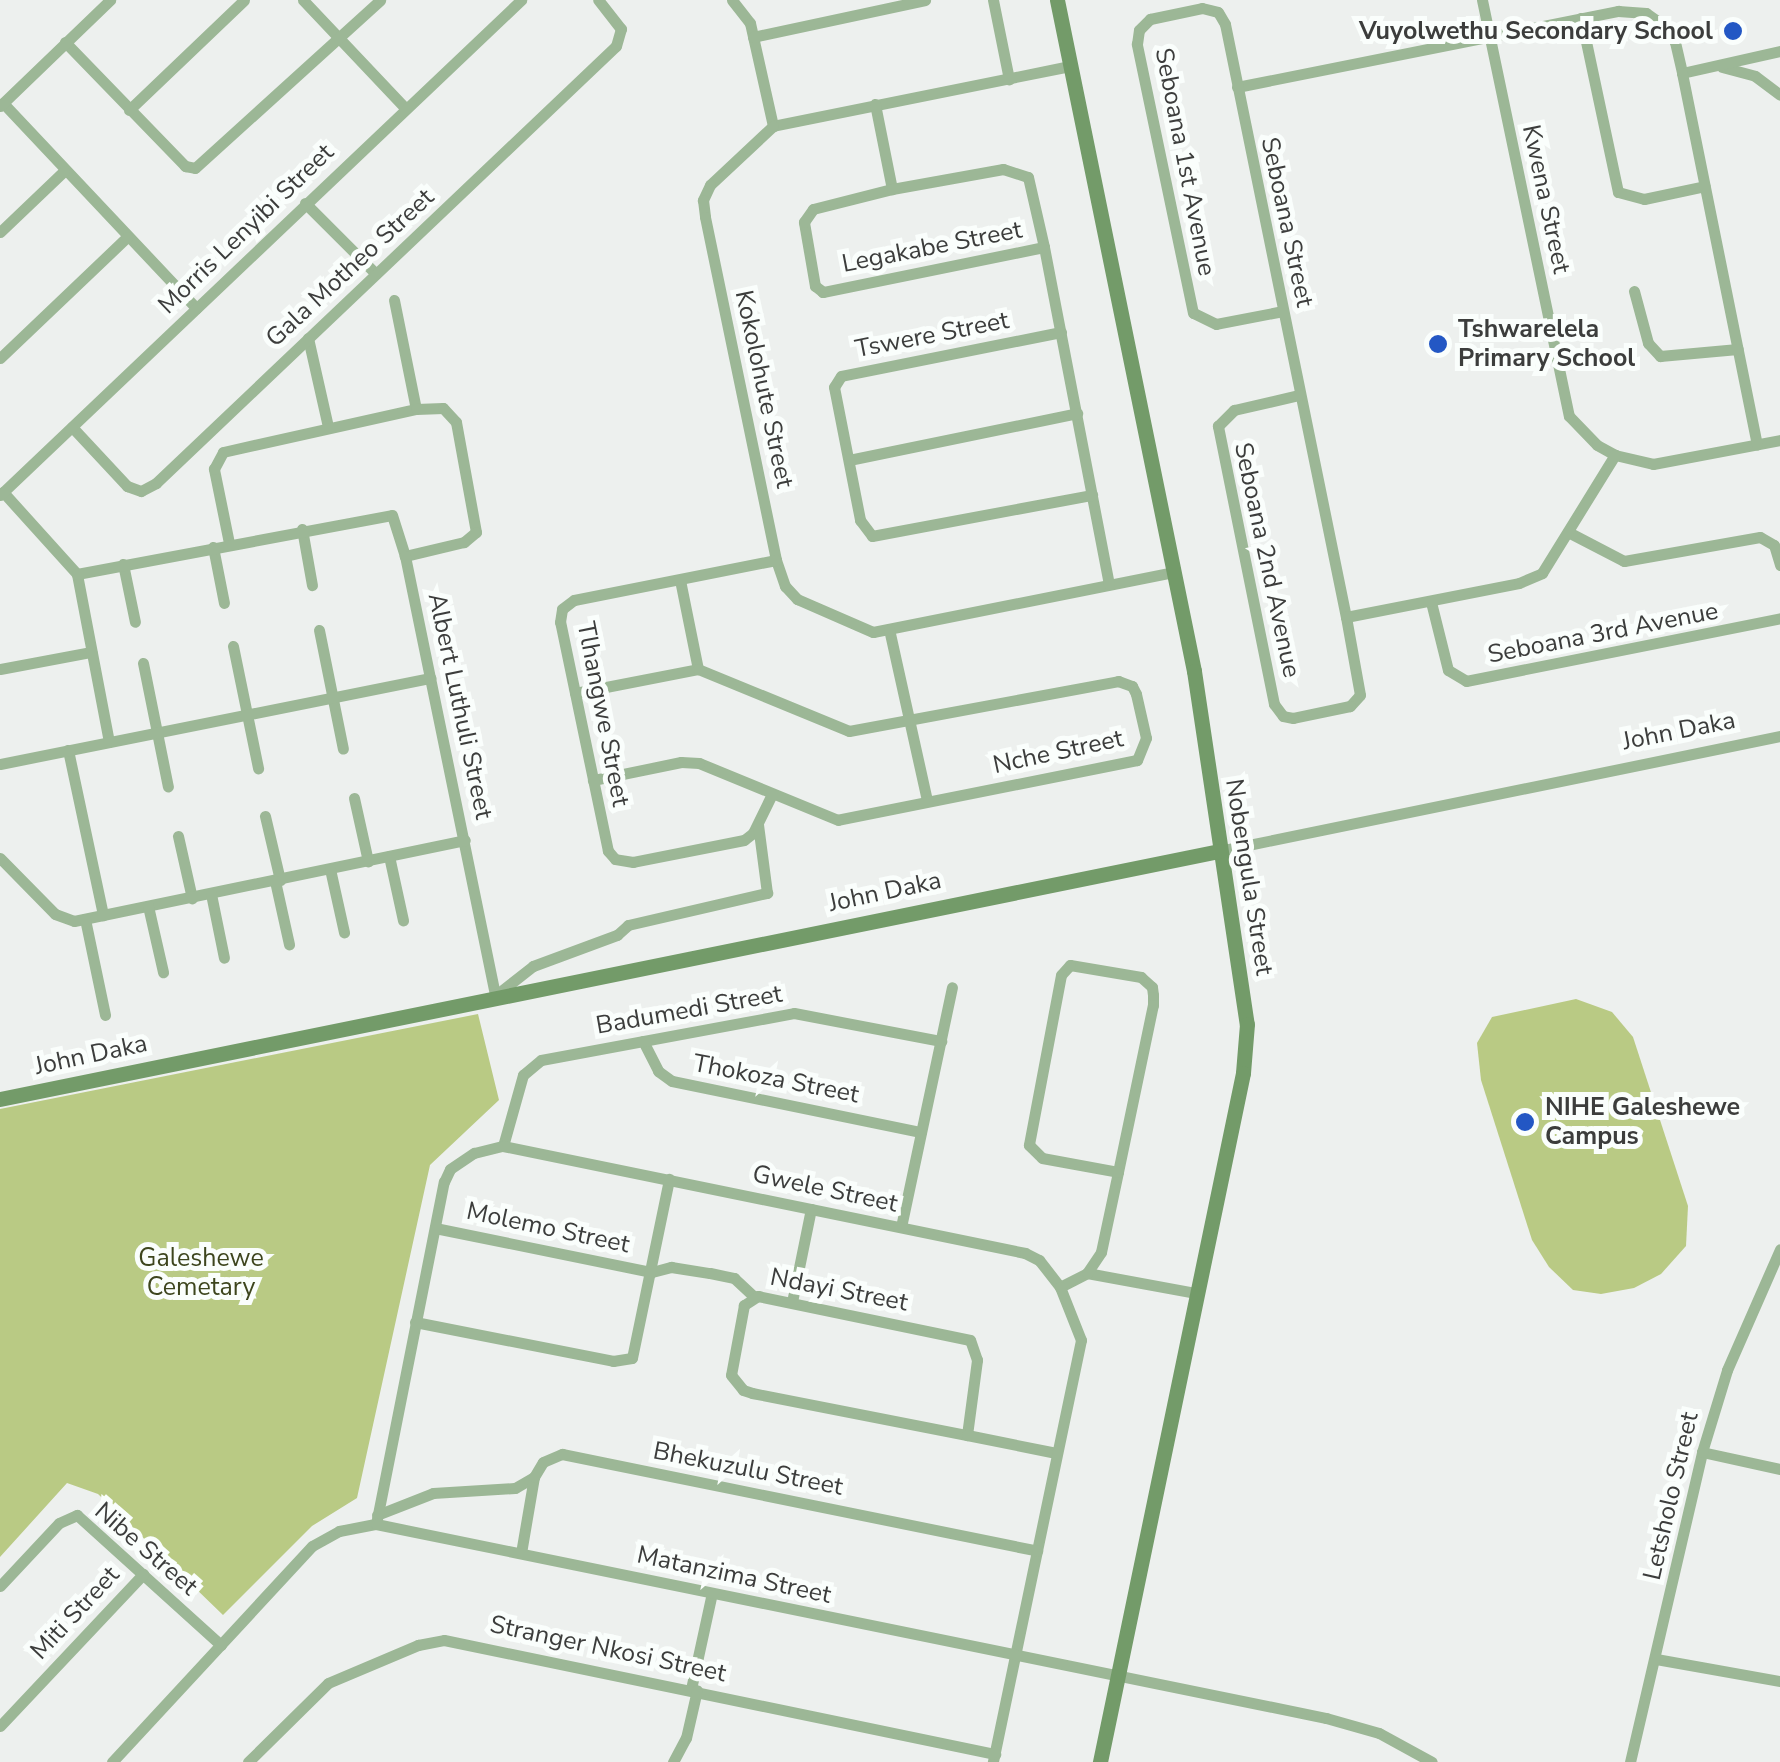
<!DOCTYPE html>
<html>
<head>
<meta charset="utf-8">
<style>
	body { margin:0 }
	#map { position:relative; width:1780px; height:1762px; overflow:hidden; background:#edf0ee; font-family:"Nunito Sans",sans-serif }
	div>[style] { position:absolute }
	[style*='--x'] { left:calc(var(--x)*1px); top:calc(var(--y)*1px); width:calc(var(--w)*1px); rotate:calc(var(--a)*1deg) }
	.green>* { inset:0; background:#b9ca84 }
	.street>* { height:11px; margin:-5.5px; padding:0 5.5px; transform-origin:5.5px; border-radius:5.5px; background:#9cb796 }
	.secondary>* { height:15px; margin:-7.5px; padding:0 7.5px; transform-origin:7.5px; border-radius:7.5px; background:#739b69 }
	.dots>* { width:28px; height:28px; translate:-50% -50%; box-sizing:border-box; border:5px solid #fafefc; border-radius:50% }
	span { translate:-50% -50%; white-space:nowrap; text-align:center; line-height:1.15; -webkit-text-stroke:10px #fafefc; paint-order:stroke }
	.poi-label { font-size:25px; color:#3c3d3c; font-weight:700 }
	.right { translate:-100% -50%; text-align:right }
	.left { translate:0 -50%; text-align:left }
	.street-label { font-size:25px; color:#3c3d3c }
	.park-label { font-size:25px; color:#3d451d }
</style>
</head>
<body>
<div id="map">
	<div class="green">
		<div style="clip-path:polygon(1576px 999px,1612px 1012px,1633px 1037px,1688px 1206px,1686px 1246px,1661px 1274px,1634px 1288px,1601px 1294px,1573px 1290px,1549px 1267px,1532px 1240px,1481px 1080px,1477px 1043px,1492px 1017px)"></div>
		<div style="clip-path:polygon(478px 1014px,499px 1100px,430px 1165px,357px 1498px,312px 1526px,223px 1615px,98px 1494px,67px 1483px,0 1557px,0 1109px)"></div>
	</div>
	<div class="street">
		<div style="--x:303;--y:0;--w:149;--a:46.6"></div>
		<div style="--x:732;--y:0;--w:29;--a:52"></div>
		<div style="--x:750;--y:23;--w:106;--a:77.4"></div>
		<div style="--x:993;--y:0;--w:81;--a:78.6"></div>
		<div style="--x:1482;--y:0;--w:425;--a:78.2"></div>
		<div style="--x:1569;--y:416;--w:40;--a:46"></div>
		<div style="--x:1597;--y:445;--w:21;--a:29"></div>
		<div style="--x:1615;--y:455;--w:39;--a:13"></div>
		<div style="--x:1653;--y:464;--w:129;--a:-10.7"></div>
		<div style="--x:1581;--y:18;--w:178;--a:78"></div>
		<div style="--x:1618;--y:192;--w:27;--a:15"></div>
		<div style="--x:1644;--y:199;--w:62;--a:-12"></div>
		<div style="--x:753;--y:37;--w:176;--a:-12.1"></div>
		<div style="--x:65;--y:42;--w:173;--a:45.9"></div>
		<div style="--x:185;--y:166;--w:10;--a:11"></div>
		<div style="--x:195;--y:168;--w:250;--a:-42.2"></div>
		<div style="--x:1070;--y:66;--w:303;--a:168.6"></div>
		<div style="--x:773;--y:126;--w:86;--a:136.9"></div>
		<div style="--x:710;--y:185;--w:17;--a:115"></div>
		<div style="--x:703;--y:200;--w:17;--a:83"></div>
		<div style="--x:705;--y:217;--w:350;--a:78.3"></div>
		<div style="--x:776;--y:560;--w:28;--a:71"></div>
		<div style="--x:785;--y:586;--w:18;--a:47"></div>
		<div style="--x:797;--y:599;--w:83;--a:23.5"></div>
		<div style="--x:873;--y:632;--w:306;--a:-11.3"></div>
		<div style="--x:1722;--y:67;--w:34;--a:15"></div>
		<div style="--x:1755;--y:76;--w:31;--a:37"></div>
		<div style="--x:1682;--y:73;--w:100;--a:-12.7"></div>
		<div style="--x:1237;--y:87;--w:389;--a:-11.3"></div>
		<div style="--x:1618;--y:11;--w:28;--a:4"></div>
		<div style="--x:1646;--y:13;--w:19;--a:35"></div>
		<div style="--x:1662;--y:24;--w:22;--a:54"></div>
		<div style="--x:1675;--y:42;--w:32;--a:77"></div>
		<div style="--x:1682;--y:73;--w:379;--a:78.6"></div>
		<div style="--x:3;--y:103;--w:282;--a:46.7"></div>
		<div style="--x:875;--y:104;--w:87;--a:78.7"></div>
		<div style="--x:0;--y:106;--w:153;--a:-43.9"></div>
		<div style="--x:129;--y:110;--w:159;--a:-43.7"></div>
		<div style="--x:305;--y:203;--w:100;--a:45"></div>
		<div style="--x:0;--y:232;--w:88;--a:-43.6"></div>
		<div style="--x:1044;--y:247;--w:226;--a:168.5"></div>
		<div style="--x:823;--y:292;--w:10;--a:-143"></div>
		<div style="--x:815;--y:286;--w:65;--a:-99.8"></div>
		<div style="--x:804;--y:222;--w:16;--a:-55"></div>
		<div style="--x:813;--y:209;--w:81;--a:-14.2"></div>
		<div style="--x:892;--y:189;--w:113;--a:-10.2"></div>
		<div style="--x:1003;--y:169;--w:26;--a:18"></div>
		<div style="--x:1028;--y:177;--w:72;--a:77.1"></div>
		<div style="--x:1044;--y:247;--w:343;--a:79.1"></div>
		<div style="--x:1634;--y:291;--w:54;--a:74.9"></div>
		<div style="--x:1648;--y:343;--w:18;--a:47"></div>
		<div style="--x:1660;--y:356;--w:78;--a:-5.1"></div>
		<div style="--x:394;--y:300;--w:111;--a:78.6"></div>
		<div style="--x:1283;--y:311;--w:68;--a:169"></div>
		<div style="--x:1216;--y:324;--w:25;--a:-154"></div>
		<div style="--x:1193;--y:313;--w:275;--a:-101.8"></div>
		<div style="--x:1137;--y:44;--w:14;--a:-82"></div>
		<div style="--x:1139;--y:30;--w:16;--a:-45"></div>
		<div style="--x:1150;--y:19;--w:53;--a:-11.9"></div>
		<div style="--x:1202;--y:8;--w:16;--a:14"></div>
		<div style="--x:1218;--y:12;--w:14;--a:60"></div>
		<div style="--x:1225;--y:24;--w:605;--a:78.47"></div>
		<div style="--x:1346;--y:617;--w:79;--a:79.8"></div>
		<div style="--x:1360;--y:695;--w:15;--a:132"></div>
		<div style="--x:1350;--y:706;--w:58;--a:168.1"></div>
		<div style="--x:1293;--y:718;--w:10;--a:-169"></div>
		<div style="--x:1283;--y:716;--w:15;--a:-127"></div>
		<div style="--x:1274;--y:704;--w:284;--a:-101.4"></div>
		<div style="--x:1218;--y:426;--w:23;--a:-45"></div>
		<div style="--x:1234;--y:410;--w:67;--a:-13"></div>
		<div style="--x:1061;--y:332;--w:224;--a:168.7"></div>
		<div style="--x:841;--y:376;--w:13;--a:122"></div>
		<div style="--x:834;--y:387;--w:136;--a:78.9"></div>
		<div style="--x:860;--y:520;--w:20;--a:53"></div>
		<div style="--x:872;--y:536;--w:224;--a:-10.6"></div>
		<div style="--x:308;--y:338;--w:91;--a:77.3"></div>
		<div style="--x:0;--y:358;--w:175;--a:-43.6"></div>
		<div style="--x:72;--y:427;--w:81;--a:47"></div>
		<div style="--x:127;--y:486;--w:15;--a:20"></div>
		<div style="--x:141;--y:491;--w:17;--a:-28"></div>
		<div style="--x:156;--y:483;--w:634;--a:-43.53"></div>
		<div style="--x:616;--y:46;--w:18;--a:-74"></div>
		<div style="--x:621;--y:29;--w:37;--a:-128"></div>
		<div style="--x:849;--y:460;--w:233;--a:-11.6"></div>
		<div style="--x:3;--y:492;--w:110;--a:47.9"></div>
		<div style="--x:0;--y:495;--w:719;--a:-43.53"></div>
		<div style="--x:302;--y:529;--w:57;--a:79.9"></div>
		<div style="--x:1570;--y:533;--w:61;--a:27.4"></div>
		<div style="--x:1624;--y:561;--w:138;--a:-10"></div>
		<div style="--x:1760;--y:537;--w:16;--a:30"></div>
		<div style="--x:1774;--y:545;--w:21;--a:73"></div>
		<div style="--x:229;--y:543;--w:76;--a:-101.5"></div>
		<div style="--x:214;--y:469;--w:19;--a:-62"></div>
		<div style="--x:223;--y:452;--w:198;--a:-12.6"></div>
		<div style="--x:416;--y:409;--w:27;--a:-2"></div>
		<div style="--x:443;--y:408;--w:19;--a:47"></div>
		<div style="--x:456;--y:422;--w:112;--a:79.7"></div>
		<div style="--x:476;--y:532;--w:16;--a:140"></div>
		<div style="--x:464;--y:542;--w:61;--a:166.7"></div>
		<div style="--x:213;--y:547;--w:57;--a:78.9"></div>
		<div style="--x:123;--y:564;--w:59;--a:78.3"></div>
		<div style="--x:680;--y:580;--w:91;--a:78.6"></div>
		<div style="--x:1431;--y:602;--w:70;--a:76"></div>
		<div style="--x:1448;--y:670;--w:21;--a:31"></div>
		<div style="--x:1466;--y:681;--w:320;--a:-11.3"></div>
		<div style="--x:1346;--y:617;--w:176;--a:-11.1"></div>
		<div style="--x:1519;--y:583;--w:25;--a:-23"></div>
		<div style="--x:1542;--y:573;--w:139;--a:-58.3"></div>
		<div style="--x:889;--y:629;--w:176;--a:77.5"></div>
		<div style="--x:319;--y:630;--w:121;--a:78.6"></div>
		<div style="--x:233;--y:646;--w:125;--a:78.4"></div>
		<div style="--x:143;--y:663;--w:126;--a:78.6"></div>
		<div style="--x:0;--y:669;--w:93;--a:-10.6"></div>
		<div style="--x:575;--y:693;--w:125;--a:-11"></div>
		<div style="--x:698;--y:669;--w:163;--a:22.3"></div>
		<div style="--x:849;--y:731;--w:274;--a:-10.5"></div>
		<div style="--x:1118;--y:681;--w:15;--a:20"></div>
		<div style="--x:1132;--y:686;--w:9;--a:63"></div>
		<div style="--x:1136;--y:694;--w:45;--a:77.2"></div>
		<div style="--x:1146;--y:738;--w:24;--a:112"></div>
		<div style="--x:1137;--y:760;--w:305;--a:168.7"></div>
		<div style="--x:838;--y:820;--w:150;--a:-157.7"></div>
		<div style="--x:699;--y:763;--w:18;--a:-177"></div>
		<div style="--x:681;--y:762;--w:90;--a:168.4"></div>
		<div style="--x:109;--y:742;--w:171;--a:-100.8"></div>
		<div style="--x:77;--y:574;--w:320;--a:-10.6"></div>
		<div style="--x:392;--y:515;--w:43;--a:72.4"></div>
		<div style="--x:405;--y:556;--w:451;--a:78.4"></div>
		<div style="--x:68;--y:750;--w:169;--a:78"></div>
		<div style="--x:0;--y:764;--w:439;--a:-11.3"></div>
		<div style="--x:772;--y:794;--w:43;--a:116"></div>
		<div style="--x:753;--y:833;--w:11;--a:142"></div>
		<div style="--x:744;--y:840;--w:113;--a:168.8"></div>
		<div style="--x:633;--y:862;--w:18;--a:-171"></div>
		<div style="--x:615;--y:859;--w:11;--a:-131"></div>
		<div style="--x:608;--y:851;--w:234;--a:-101.8"></div>
		<div style="--x:560;--y:622;--w:13;--a:-81"></div>
		<div style="--x:562;--y:609;--w:15;--a:-37"></div>
		<div style="--x:574;--y:600;--w:206;--a:-11.2"></div>
		<div style="--x:354;--y:798;--w:65;--a:77.5"></div>
		<div style="--x:265;--y:816;--w:66;--a:76.8"></div>
		<div style="--x:178;--y:836;--w:64;--a:77.3"></div>
		<div style="--x:1219;--y:851;--w:573;--a:-11.58"></div>
		<div style="--x:389;--y:856;--w:66;--a:77.7"></div>
		<div style="--x:0;--y:858;--w:78;--a:45.5"></div>
		<div style="--x:55;--y:914;--w:20;--a:20"></div>
		<div style="--x:74;--y:921;--w:399;--a:-11.7"></div>
		<div style="--x:330;--y:869;--w:65;--a:77.5"></div>
		<div style="--x:275;--y:881;--w:65;--a:77.5"></div>
		<div style="--x:211;--y:894;--w:65;--a:78.5"></div>
		<div style="--x:148;--y:906;--w:68;--a:77.2"></div>
		<div style="--x:85;--y:919;--w:98;--a:78.2"></div>
		<div style="--x:496;--y:995;--w:47;--a:-38.1"></div>
		<div style="--x:533;--y:966;--w:90;--a:-20.3"></div>
		<div style="--x:617;--y:935;--w:15;--a:-42"></div>
		<div style="--x:628;--y:925;--w:143;--a:-13"></div>
		<div style="--x:767;--y:893;--w:69;--a:-97.5"></div>
		<div style="--x:643;--y:1041;--w:34;--a:63"></div>
		<div style="--x:658;--y:1071;--w:17;--a:36"></div>
		<div style="--x:672;--y:1081;--w:254;--a:11.6"></div>
		<div style="--x:503;--y:1146;--w:74;--a:-74.3"></div>
		<div style="--x:523;--y:1075;--w:23;--a:-40"></div>
		<div style="--x:541;--y:1060;--w:257;--a:-10.5"></div>
		<div style="--x:794;--y:1013;--w:150;--a:10.8"></div>
		<div style="--x:901;--y:1227;--w:245;--a:-78"></div>
		<div style="--x:435;--y:1228;--w:221;--a:11.5"></div>
		<div style="--x:652;--y:1272;--w:20;--a:-15"></div>
		<div style="--x:671;--y:1267;--w:39;--a:9"></div>
		<div style="--x:710;--y:1273;--w:25;--a:12"></div>
		<div style="--x:734;--y:1278;--w:26;--a:43"></div>
		<div style="--x:1087;--y:1273;--w:111;--a:10.4"></div>
		<div style="--x:1060;--y:1287;--w:30;--a:-27"></div>
		<div style="--x:1087;--y:1273;--w:25;--a:-56"></div>
		<div style="--x:1101;--y:1252;--w:82;--a:-78"></div>
		<div style="--x:1118;--y:1172;--w:171;--a:-78.2"></div>
		<div style="--x:1153;--y:1005;--w:10;--a:-90"></div>
		<div style="--x:1153;--y:995;--w:8;--a:-97"></div>
		<div style="--x:1152;--y:987;--w:15;--a:-138"></div>
		<div style="--x:1141;--y:977;--w:72;--a:-170.4"></div>
		<div style="--x:1070;--y:965;--w:13;--a:132"></div>
		<div style="--x:1061;--y:975;--w:173;--a:100.7"></div>
		<div style="--x:1029;--y:1145;--w:18;--a:45"></div>
		<div style="--x:1042;--y:1158;--w:77;--a:10.4"></div>
		<div style="--x:792;--y:1302;--w:95;--a:-78.5"></div>
		<div style="--x:415;--y:1322;--w:202;--a:11.1"></div>
		<div style="--x:613;--y:1361;--w:19;--a:-9"></div>
		<div style="--x:632;--y:1358;--w:183;--a:-78.3"></div>
		<div style="--x:967;--y:1435;--w:76;--a:-82.4"></div>
		<div style="--x:977;--y:1360;--w:21;--a:-109"></div>
		<div style="--x:970;--y:1340;--w:217;--a:-168.3"></div>
		<div style="--x:758;--y:1296;--w:17;--a:147"></div>
		<div style="--x:744;--y:1305;--w:71;--a:100.5"></div>
		<div style="--x:731;--y:1375;--w:19;--a:51"></div>
		<div style="--x:743;--y:1390;--w:9;--a:18"></div>
		<div style="--x:752;--y:1393;--w:219;--a:11.1"></div>
		<div style="--x:967;--y:1435;--w:91;--a:11.4"></div>
		<div style="--x:1702;--y:1452;--w:80;--a:12.3"></div>
		<div style="--x:377;--y:1515;--w:60;--a:-21.4"></div>
		<div style="--x:433;--y:1493;--w:82;--a:-3.5"></div>
		<div style="--x:515;--y:1488;--w:22;--a:-30"></div>
		<div style="--x:376;--y:1524;--w:349;--a:-78.8"></div>
		<div style="--x:444;--y:1182;--w:14;--a:-65"></div>
		<div style="--x:450;--y:1169;--w:29;--a:-34"></div>
		<div style="--x:474;--y:1153;--w:30;--a:-14"></div>
		<div style="--x:503;--y:1146;--w:533;--a:11.58"></div>
		<div style="--x:1025;--y:1253;--w:16;--a:27"></div>
		<div style="--x:1039;--y:1260;--w:34;--a:52"></div>
		<div style="--x:1060;--y:1287;--w:57;--a:68.4"></div>
		<div style="--x:1081;--y:1340;--w:431;--a:101.8"></div>
		<div style="--x:521;--y:1553;--w:77;--a:-80.3"></div>
		<div style="--x:534;--y:1477;--w:17;--a:-59"></div>
		<div style="--x:543;--y:1462;--w:21;--a:-23"></div>
		<div style="--x:562;--y:1454;--w:485;--a:11.5"></div>
		<div style="--x:0;--y:1586;--w:86;--a:-46.9"></div>
		<div style="--x:59;--y:1523;--w:20;--a:-24"></div>
		<div style="--x:77;--y:1515;--w:194;--a:42.1"></div>
		<div style="--x:1656;--y:1659;--w:126;--a:10.1"></div>
		<div style="--x:691;--y:1689;--w:98;--a:-77.7"></div>
		<div style="--x:0;--y:1726;--w:209;--a:-46.7"></div>
		<div style="--x:112;--y:1762;--w:294;--a:-47.2"></div>
		<div style="--x:312;--y:1546;--w:31;--a:-29"></div>
		<div style="--x:339;--y:1531;--w:38;--a:-11"></div>
		<div style="--x:376;--y:1524;--w:970;--a:11.54"></div>
		<div style="--x:1326;--y:1718;--w:55;--a:15.8"></div>
		<div style="--x:1379;--y:1733;--w:60;--a:28.7"></div>
		<div style="--x:248;--y:1762;--w:112;--a:-44.6"></div>
		<div style="--x:328;--y:1683;--w:98;--a:-22.9"></div>
		<div style="--x:418;--y:1645;--w:26;--a:-11"></div>
		<div style="--x:444;--y:1640;--w:563;--a:11.69"></div>
		<div style="--x:673;--y:1762;--w:27;--a:-62"></div>
		<div style="--x:686;--y:1738;--w:49;--a:-77.1"></div>
		<div style="--x:1630;--y:1762;--w:318;--a:-76.9"></div>
		<div style="--x:1702;--y:1452;--w:86;--a:-73"></div>
		<div style="--x:1727;--y:1370;--w:132;--a:-66.3"></div>
	</div>
	<div class="secondary">
		<div style="--x:1057;--y:0;--w:685;--a:78.46"></div>
		<div style="--x:1194;--y:671;--w:357;--a:81.5"></div>
		<div style="--x:1247;--y:1024;--w:49;--a:94.7"></div>
		<div style="--x:1243;--y:1073;--w:704;--a:101.73"></div>
		<div style="--x:0;--y:1099;--w:1244;--a:-11.5"></div>
	</div>
	<div class="dots">
		<div style="left:1733px;top:31px;background:#2357c4"></div>
		<div style="left:1438px;top:344px;background:#2357c4"></div>
		<div style="left:1525px;top:1122px;background:#2357c4"></div>
	</div>
	<div class="poi-label">
		<span class="right" style="left:1713px;top:31px">Vuyolwethu Secondary School</span>
		<span class="left" style="left:1458px;top:344px">Tshwarelela<br>Primary School</span>
		<span class="left" style="left:1545px;top:1122px">NIHE Galeshewe<br>Campus</span>
	</div>
	<div class="street-label">
		<span style="left:1185px;top:162px;rotate:79deg">Seboana 1st Avenue</span>
		<span style="left:1546px;top:199px;rotate:78deg">Kwena Street</span>
		<span style="left:1287px;top:222px;rotate:78deg">Seboana Street</span>
		<span style="left:246px;top:229px;rotate:-44deg">Morris Lenyibi Street</span>
		<span style="left:932px;top:247px;rotate:-11deg">Legakabe Street</span>
		<span style="left:350px;top:268px;rotate:-43deg">Gala Motheo Street</span>
		<span style="left:932px;top:335px;rotate:-11deg">Tswere Street</span>
		<span style="left:764px;top:389px;rotate:78deg">Kokolohute Street</span>
		<span style="left:1267px;top:560px;rotate:78deg">Seboana 2nd Avenue</span>
		<span style="left:1603px;top:633px;rotate:-11deg">Seboana 3rd Avenue</span>
		<span style="left:460px;top:706px;rotate:78deg">Albert Luthuli Street</span>
		<span style="left:603px;top:714px;rotate:79deg">Tlhangwe Street</span>
		<span style="left:1679px;top:731px;rotate:-11deg">John Daka</span>
		<span style="left:1058px;top:752px;rotate:-12deg">Nche Street</span>
		<span style="left:1249px;top:877px;rotate:81deg">Nobengula Street</span>
		<span style="left:885px;top:892px;rotate:-12deg">John Daka</span>
		<span style="left:689px;top:1010px;rotate:-10deg">Badumedi Street</span>
		<span style="left:91px;top:1055px;rotate:-12deg">John Daka</span>
		<span style="left:776px;top:1079px;rotate:11deg">Thokoza Street</span>
		<span style="left:825px;top:1189px;rotate:12deg">Gwele Street</span>
		<span style="left:548px;top:1228px;rotate:12deg">Molemo Street</span>
		<span style="left:839px;top:1290px;rotate:11deg">Ndayi Street</span>
		<span style="left:748px;top:1469px;rotate:11deg">Bhekuzulu Street</span>
		<span style="left:1671px;top:1496px;rotate:-77deg">Letsholo Street</span>
		<span style="left:146px;top:1549px;rotate:41deg">Nibe Street</span>
		<span style="left:734px;top:1575px;rotate:12deg">Matanzima Street</span>
		<span style="left:75px;top:1613px;rotate:-47deg">Miti Street</span>
		<span style="left:608px;top:1649px;rotate:12deg">Stranger Nkosi Street</span>
	</div>
	<div class="park-label">
		<span style="left:201px;top:1273px">Galeshewe<br>Cemetary</span>
	</div>
</div>
</body>
</html>
